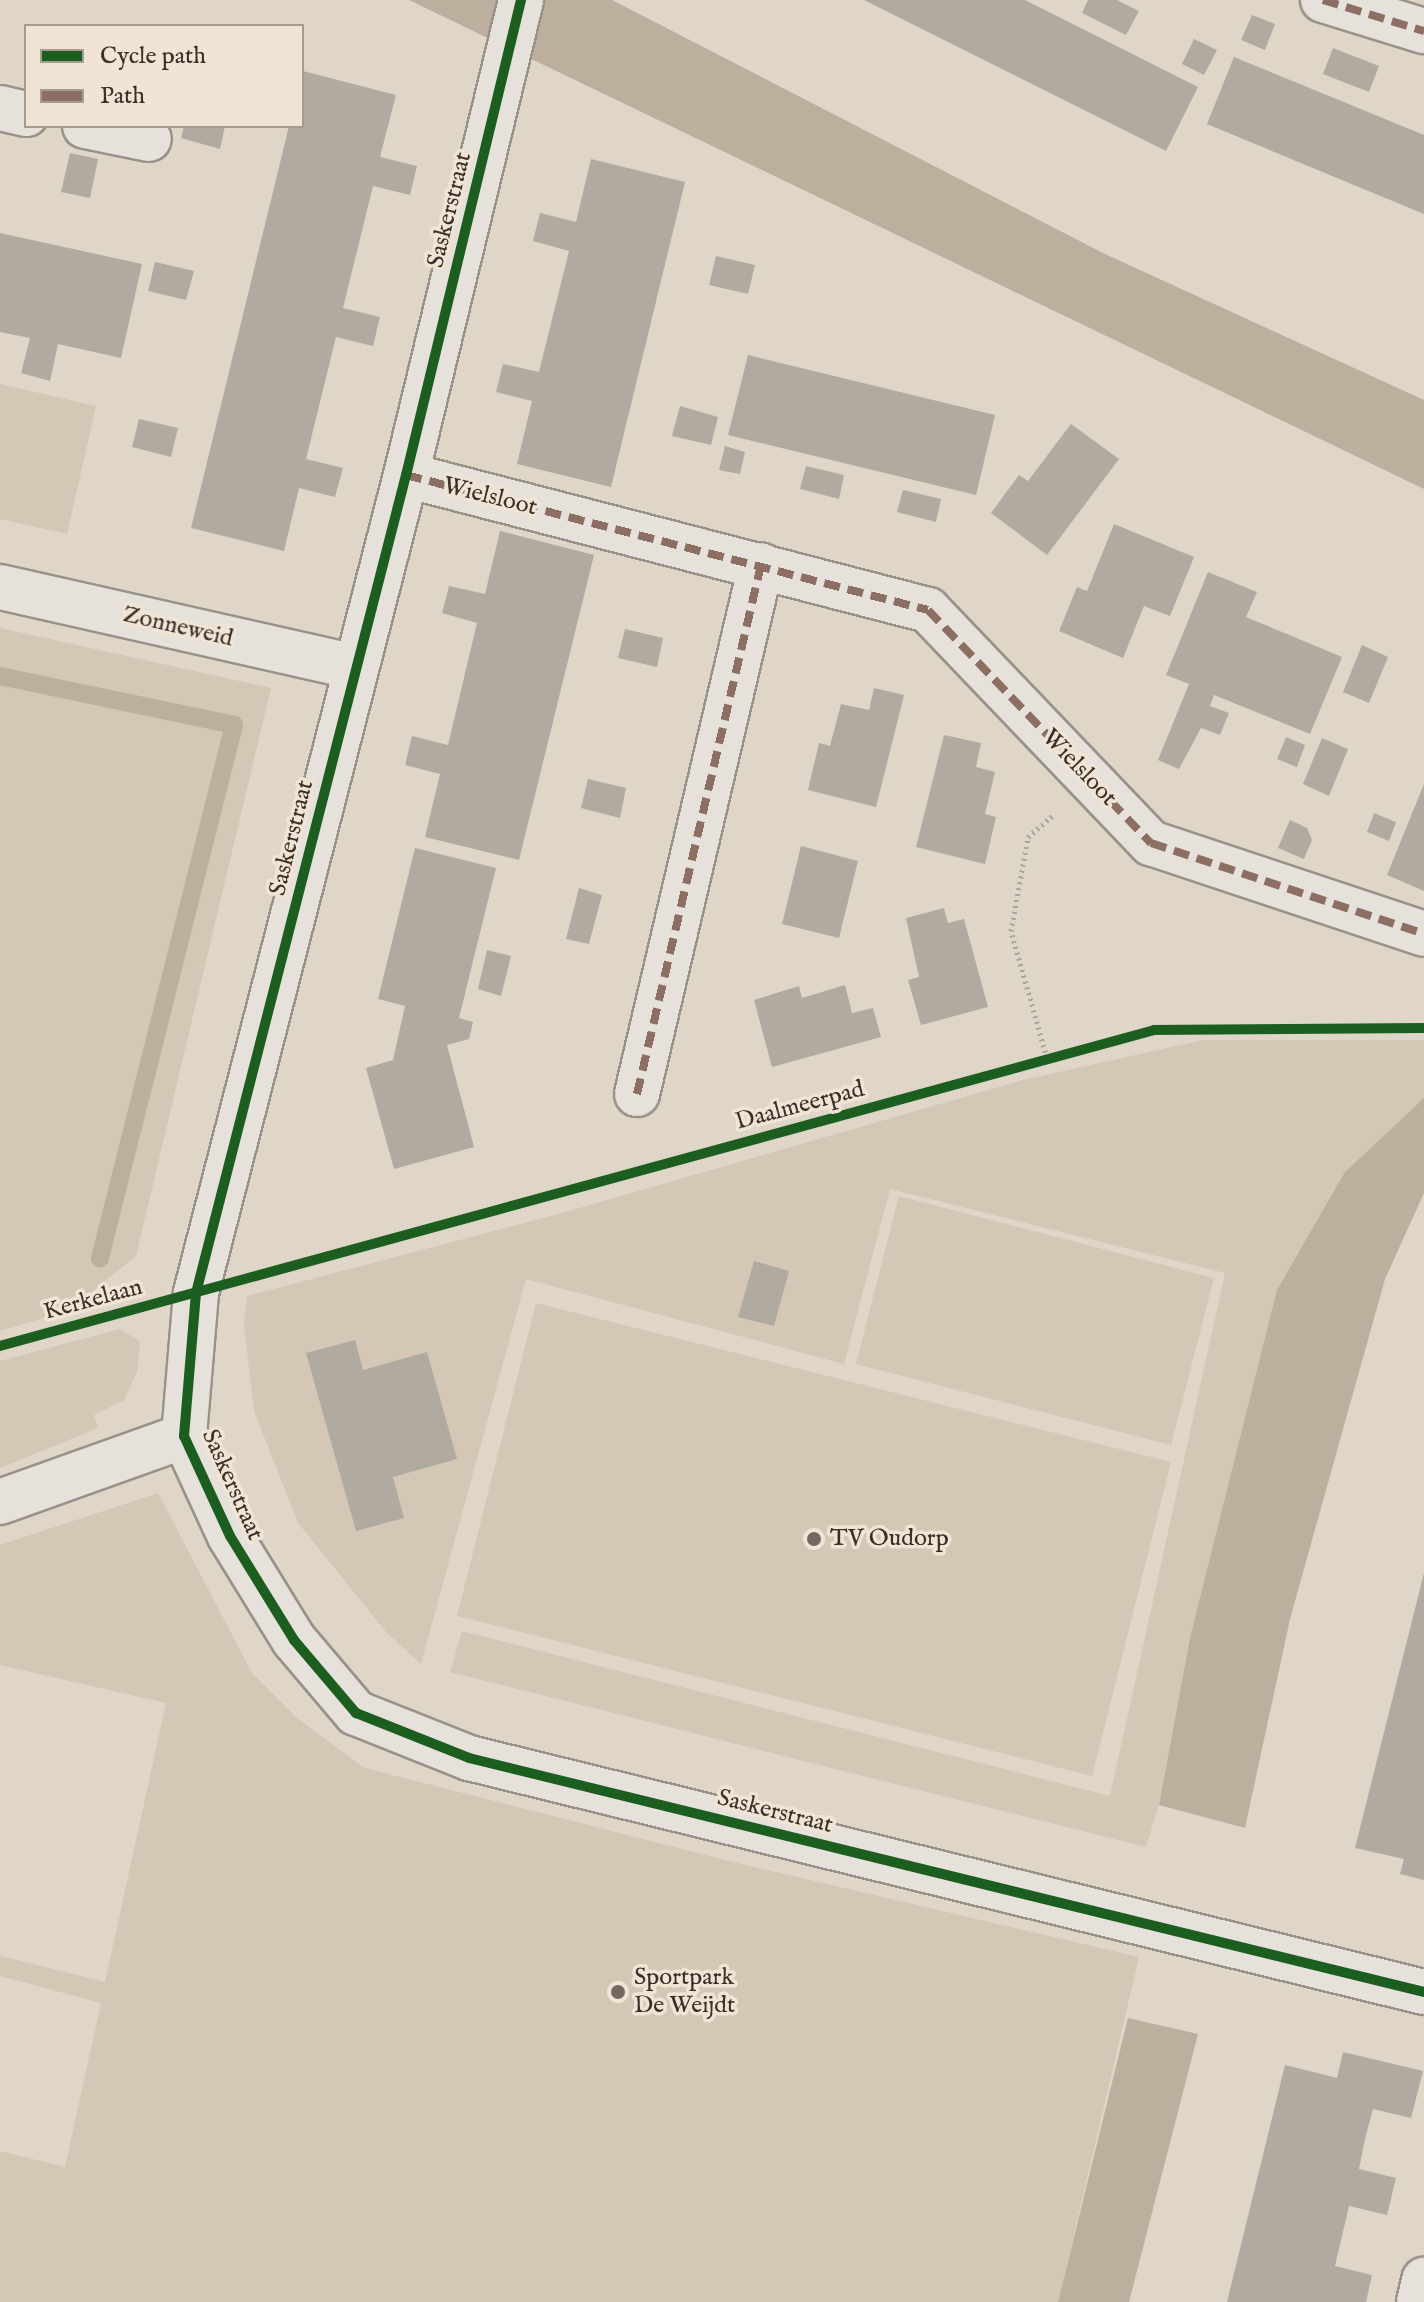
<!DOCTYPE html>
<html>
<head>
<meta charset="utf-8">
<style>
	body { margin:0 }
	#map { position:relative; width:1424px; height:2302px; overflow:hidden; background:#dfd6c8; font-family:"IM FELL English",serif }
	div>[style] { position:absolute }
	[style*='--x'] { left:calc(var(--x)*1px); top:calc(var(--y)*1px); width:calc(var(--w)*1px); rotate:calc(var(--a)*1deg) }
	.green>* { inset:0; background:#d4c7b5 }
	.water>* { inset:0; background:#bcaf9e }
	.stream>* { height:18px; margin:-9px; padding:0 9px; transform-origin:9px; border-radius:9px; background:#bcaf9e }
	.building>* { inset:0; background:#b1aaa1 }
	.path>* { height:5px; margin-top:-2.5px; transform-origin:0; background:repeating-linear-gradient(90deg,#a9a59f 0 2px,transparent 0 6px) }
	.roads { filter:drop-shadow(2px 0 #989289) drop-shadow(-2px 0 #989289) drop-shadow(0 2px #989289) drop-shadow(0 -2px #989289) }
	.minor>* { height:44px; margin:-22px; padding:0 22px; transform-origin:22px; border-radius:22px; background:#e6e1db }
	.quiet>* { height:8px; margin-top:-4px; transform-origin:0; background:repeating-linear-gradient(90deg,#8d6e63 0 16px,transparent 0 24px) }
	.cycleway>* { height:10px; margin:-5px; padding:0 5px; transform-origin:5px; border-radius:5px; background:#1b5e20 }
	.dots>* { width:22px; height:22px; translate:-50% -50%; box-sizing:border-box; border:4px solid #f0e5d5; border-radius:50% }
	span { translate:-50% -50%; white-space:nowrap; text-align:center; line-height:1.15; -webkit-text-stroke:7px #f0e5d5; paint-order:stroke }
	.street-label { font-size:24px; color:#3b2f29 }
	.poi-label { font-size:24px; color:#3b2f29 }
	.left { translate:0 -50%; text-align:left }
	.legend { position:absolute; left:24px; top:24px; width:280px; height:104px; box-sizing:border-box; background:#f0e5d5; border:2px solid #a89c90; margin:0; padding:10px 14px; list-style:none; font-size:24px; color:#3b2f29 }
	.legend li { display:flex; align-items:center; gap:16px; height:40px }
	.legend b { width:40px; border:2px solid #a89c90 }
</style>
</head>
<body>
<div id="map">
	<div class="green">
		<div style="clip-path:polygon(0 384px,96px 406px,67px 534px,0 519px)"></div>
		<div style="clip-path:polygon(0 628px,271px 688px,136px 1256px,68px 1311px,0 1331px)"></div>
		<div style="clip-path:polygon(1203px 1040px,1424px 1040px,1424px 1098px,1345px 1172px,1190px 1638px,1159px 1805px,1146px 1847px,450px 1672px,462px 1631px,1110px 1796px,1225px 1273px,890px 1189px,844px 1364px,526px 1279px,421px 1664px,387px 1633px,298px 1523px,254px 1411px,244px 1325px,247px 1296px,562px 1213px,1027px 1079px)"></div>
		<div style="clip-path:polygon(899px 1196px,1214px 1278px,1171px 1445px,856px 1364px)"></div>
		<div style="clip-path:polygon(536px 1303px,1171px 1462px,1092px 1776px,457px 1616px)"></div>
		<div style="clip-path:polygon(120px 1329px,140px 1341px,137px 1372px,124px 1400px,94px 1415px,98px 1428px,0 1468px,0 1361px)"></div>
		<div style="clip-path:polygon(158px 1493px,252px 1673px,298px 1719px,365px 1768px,733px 1862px,1139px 1957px,1058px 2302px,0 2302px,0 2151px,65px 2167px,101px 2003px,0 1976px,0 1956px,105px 1982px,166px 1703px,0 1665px,0 1545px)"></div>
	</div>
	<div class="water">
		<div style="clip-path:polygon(409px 0,612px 0,1105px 254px,1424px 400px,1424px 489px)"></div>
		<div style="clip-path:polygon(1424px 1098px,1424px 1193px,1385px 1279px,1290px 1619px,1245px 1828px,1159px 1805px,1190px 1638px,1277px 1290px,1345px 1172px)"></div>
		<div style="clip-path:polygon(1128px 2018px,1198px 2034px,1129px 2302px,1058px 2302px)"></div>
	</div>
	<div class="stream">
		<div style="--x:0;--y:676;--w:239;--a:11.8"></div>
		<div style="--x:234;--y:725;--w:550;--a:104.11"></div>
	</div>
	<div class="building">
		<div style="clip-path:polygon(864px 0,1025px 0,1198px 87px,1166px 151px)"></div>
		<div style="clip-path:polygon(1088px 0,1117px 0,1139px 11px,1126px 35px,1082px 13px)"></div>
		<div style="clip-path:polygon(1252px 15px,1275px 24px,1265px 50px,1241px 40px)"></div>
		<div style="clip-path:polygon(1194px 39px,1217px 50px,1204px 75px,1182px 64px)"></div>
		<div style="clip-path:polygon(1333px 48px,1379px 66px,1369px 92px,1323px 74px)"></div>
		<div style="clip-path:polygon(1234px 57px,1424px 135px,1424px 214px,1207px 124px)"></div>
		<div style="clip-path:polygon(303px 71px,396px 95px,380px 157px,417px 166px,410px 195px,373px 186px,343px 308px,380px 317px,373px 346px,336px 337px,306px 459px,343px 468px,335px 497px,299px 488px,284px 551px,191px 528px,289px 126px,302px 126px)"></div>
		<div style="clip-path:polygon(184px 126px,225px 126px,220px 149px,181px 138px)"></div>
		<div style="clip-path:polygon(70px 153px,98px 159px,90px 198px,61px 192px)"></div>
		<div style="clip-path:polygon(591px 159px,685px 182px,611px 487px,517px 464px,532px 401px,496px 392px,503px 364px,539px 372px,569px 251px,533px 241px,540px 213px,576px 222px)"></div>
		<div style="clip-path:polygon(0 233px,142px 264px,121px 358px,58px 344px,50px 381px,21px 373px,30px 338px,0 332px)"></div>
		<div style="clip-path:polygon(716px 256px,755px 265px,748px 294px,709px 285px)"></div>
		<div style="clip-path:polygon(155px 262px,194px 271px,186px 300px,148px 291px)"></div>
		<div style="clip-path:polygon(748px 355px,995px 415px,976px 495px,728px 435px)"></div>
		<div style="clip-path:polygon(680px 406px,718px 417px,711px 445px,672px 436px)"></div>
		<div style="clip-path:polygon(139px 419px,178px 428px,171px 457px,132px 447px)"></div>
		<div style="clip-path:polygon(1071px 424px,1119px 459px,1047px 555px,991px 513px,1019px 475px,1028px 481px)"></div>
		<div style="clip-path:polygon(725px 446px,745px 452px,740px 474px,719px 470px)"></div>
		<div style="clip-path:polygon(806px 466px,844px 475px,839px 499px,800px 489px)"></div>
		<div style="clip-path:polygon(903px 490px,941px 499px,936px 522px,897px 512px)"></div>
		<div style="clip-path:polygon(1114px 524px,1194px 557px,1170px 616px,1144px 606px,1123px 658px,1059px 631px,1077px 587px,1087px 591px)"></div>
		<div style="clip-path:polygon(500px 531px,594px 555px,519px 860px,425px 837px,440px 774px,405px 765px,412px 736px,448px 745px,477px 623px,442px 613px,449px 586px,485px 594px)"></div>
		<div style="clip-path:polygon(1208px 572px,1257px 592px,1246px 617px,1342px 657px,1310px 734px,1214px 695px,1210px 706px,1229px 713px,1220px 735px,1201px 728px,1179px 769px,1158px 760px,1189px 684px,1166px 675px)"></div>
		<div style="clip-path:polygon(625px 629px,663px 638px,657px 667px,618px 658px)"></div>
		<div style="clip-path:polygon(1362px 645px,1388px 657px,1369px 703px,1343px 692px)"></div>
		<div style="clip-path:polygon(874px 688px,904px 695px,876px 807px,808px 790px,819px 743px,830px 746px,841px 704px,869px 710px)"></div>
		<div style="clip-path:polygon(944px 735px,981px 743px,976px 767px,995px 772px,985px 814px,996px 817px,985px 864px,916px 847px)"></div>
		<div style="clip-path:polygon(1286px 737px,1305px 745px,1297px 767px,1277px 759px)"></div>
		<div style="clip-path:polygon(1322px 738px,1348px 749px,1329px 796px,1303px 784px)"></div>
		<div style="clip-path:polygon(588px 779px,626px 788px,620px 818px,581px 808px)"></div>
		<div style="clip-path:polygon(1424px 784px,1424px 891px,1387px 875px)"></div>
		<div style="clip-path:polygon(1374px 813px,1396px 822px,1389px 841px,1367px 832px)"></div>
		<div style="clip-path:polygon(1290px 820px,1307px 828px,1312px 840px,1304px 859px,1278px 848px)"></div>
		<div style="clip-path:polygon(801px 846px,858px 861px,839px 938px,782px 924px)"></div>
		<div style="clip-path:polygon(415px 848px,496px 868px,459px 1018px,473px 1022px,469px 1039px,447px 1045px,474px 1147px,394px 1169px,366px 1068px,393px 1060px,405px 1006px,378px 999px)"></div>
		<div style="clip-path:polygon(579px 888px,602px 895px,589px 944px,566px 939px)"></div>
		<div style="clip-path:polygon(944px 908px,948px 923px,964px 919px,988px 1007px,921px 1025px,908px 980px,919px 977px,906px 918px)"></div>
		<div style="clip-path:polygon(487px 950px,511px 956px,501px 996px,478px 989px)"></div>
		<div style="clip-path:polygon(845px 985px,852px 1013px,873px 1008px,881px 1037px,772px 1067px,754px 1000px,799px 986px,802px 998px)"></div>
		<div style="clip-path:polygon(754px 1261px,789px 1271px,774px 1326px,738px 1317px)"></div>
		<div style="clip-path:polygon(355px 1340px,363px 1370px,427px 1352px,457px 1459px,393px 1477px,404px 1518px,356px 1531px,306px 1353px)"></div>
		<div style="clip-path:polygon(1424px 1573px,1424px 1880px,1400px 1874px,1404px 1859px,1355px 1848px)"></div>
		<div style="clip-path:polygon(1343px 2052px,1423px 2071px,1411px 2118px,1373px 2109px,1365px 2139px,1359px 2169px,1396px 2178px,1387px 2215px,1349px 2206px,1335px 2266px,1372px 2275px,1366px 2302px,1227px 2302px,1285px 2065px,1337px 2078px)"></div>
	</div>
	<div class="path">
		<div style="--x:1047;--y:1058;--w:132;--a:-105.8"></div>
		<div style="--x:1011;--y:931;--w:96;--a:-79.7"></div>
		<div style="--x:1028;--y:837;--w:32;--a:-41"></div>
	</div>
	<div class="roads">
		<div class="minor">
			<div style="--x:521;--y:0;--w:489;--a:103.6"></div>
			<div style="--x:406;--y:475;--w:845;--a:104.4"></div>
			<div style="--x:196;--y:1293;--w:144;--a:94.8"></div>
			<div style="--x:184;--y:1436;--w:110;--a:65.3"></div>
			<div style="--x:230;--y:1536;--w:122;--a:58.4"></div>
			<div style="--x:294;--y:1640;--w:96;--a:49.7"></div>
			<div style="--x:356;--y:1713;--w:122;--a:21.7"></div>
			<div style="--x:469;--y:1758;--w:983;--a:13.77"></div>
			<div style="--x:1323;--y:0;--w:106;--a:17.1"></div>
			<div style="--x:0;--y:108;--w:27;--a:13"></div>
			<div style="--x:85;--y:126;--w:65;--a:11.5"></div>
			<div style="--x:406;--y:475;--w:539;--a:14.5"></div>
			<div style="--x:928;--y:610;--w:323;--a:46.3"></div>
			<div style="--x:1151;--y:843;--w:288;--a:18.4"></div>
			<div style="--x:0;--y:587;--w:365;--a:12.7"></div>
			<div style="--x:637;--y:1094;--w:543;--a:-76.81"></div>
			<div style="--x:0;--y:1502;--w:195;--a:-19.7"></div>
			<div style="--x:1419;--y:2302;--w:23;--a:-77"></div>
		</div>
	</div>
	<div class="quiet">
		<div style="--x:1323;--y:0;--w:106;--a:17.1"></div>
		<div style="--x:406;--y:475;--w:539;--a:14.5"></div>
		<div style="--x:928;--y:610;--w:323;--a:46.3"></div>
		<div style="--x:1151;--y:843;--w:288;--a:18.4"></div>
		<div style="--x:637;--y:1094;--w:543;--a:-76.81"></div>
	</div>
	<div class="cycleway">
		<div style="--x:521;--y:0;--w:489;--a:103.6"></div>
		<div style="--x:406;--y:475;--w:845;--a:104.4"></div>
		<div style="--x:196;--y:1293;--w:144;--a:94.8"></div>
		<div style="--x:184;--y:1436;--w:110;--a:65.3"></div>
		<div style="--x:230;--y:1536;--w:122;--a:58.4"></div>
		<div style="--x:294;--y:1640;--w:96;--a:49.7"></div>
		<div style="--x:356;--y:1713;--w:122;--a:21.7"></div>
		<div style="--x:469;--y:1758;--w:983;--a:13.77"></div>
		<div style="--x:0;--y:1346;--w:1196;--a:-15.31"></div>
		<div style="--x:1154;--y:1030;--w:270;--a:-0.4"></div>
	</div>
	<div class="dots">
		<div style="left:814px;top:1539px;background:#746961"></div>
		<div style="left:618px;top:1992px;background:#746961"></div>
	</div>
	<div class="street-label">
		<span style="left:450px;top:210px;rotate:-76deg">Saskerstraat</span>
		<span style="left:490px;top:497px;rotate:14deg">Wielsloot</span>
		<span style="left:178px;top:627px;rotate:13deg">Zonneweid</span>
		<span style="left:1079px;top:768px;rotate:46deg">Wielsloot</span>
		<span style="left:292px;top:838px;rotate:-76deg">Saskerstraat</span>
		<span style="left:800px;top:1106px;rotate:-15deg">Daalmeerpad</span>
		<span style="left:93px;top:1300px;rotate:-15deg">Kerkelaan</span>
		<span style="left:232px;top:1485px;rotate:66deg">Saskerstraat</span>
		<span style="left:775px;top:1812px;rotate:14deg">Saskerstraat</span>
	</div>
	<div class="poi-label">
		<span class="left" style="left:830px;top:1539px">TV Oudorp</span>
		<span class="left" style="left:634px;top:1992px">Sportpark<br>De Weijdt</span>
	</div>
	<ul class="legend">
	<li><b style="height:10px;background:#1b5e20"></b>Cycle path</li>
	<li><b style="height:10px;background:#8d6e63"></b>Path</li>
	</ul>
</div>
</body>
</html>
